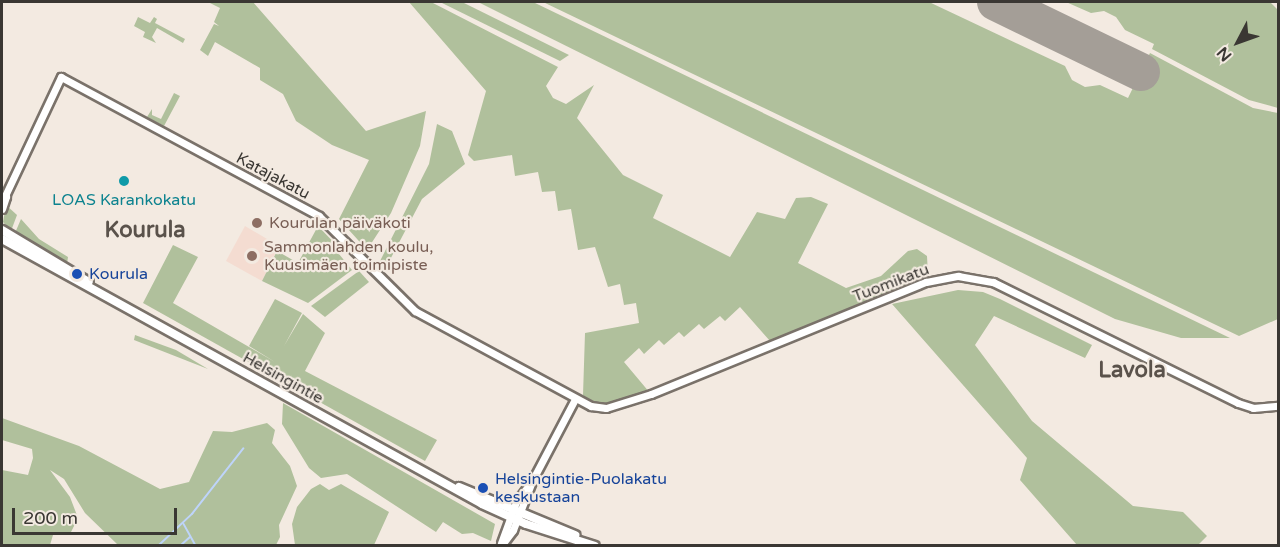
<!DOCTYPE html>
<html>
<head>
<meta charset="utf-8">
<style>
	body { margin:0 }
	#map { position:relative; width:1280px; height:547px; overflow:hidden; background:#f3eae1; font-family:"Varela Round",sans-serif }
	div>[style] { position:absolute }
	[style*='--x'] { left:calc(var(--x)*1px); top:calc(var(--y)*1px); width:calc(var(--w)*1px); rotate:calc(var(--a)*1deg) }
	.education>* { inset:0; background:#f4dcd1 }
	.green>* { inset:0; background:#b0c09c }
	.stream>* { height:1.5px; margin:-0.75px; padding:0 0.75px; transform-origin:0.75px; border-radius:0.75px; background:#bed4fa }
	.runway>* { height:38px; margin:-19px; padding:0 19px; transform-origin:19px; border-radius:19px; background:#a49e97 }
	.roads { filter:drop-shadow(2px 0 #7a726a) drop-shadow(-2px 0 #7a726a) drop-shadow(0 2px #7a726a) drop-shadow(0 -2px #7a726a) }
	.minor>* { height:7px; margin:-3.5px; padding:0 3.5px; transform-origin:3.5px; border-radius:3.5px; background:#fff }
	.major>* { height:8px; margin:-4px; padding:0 4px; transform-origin:4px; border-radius:4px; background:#fff }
	.dots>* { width:16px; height:16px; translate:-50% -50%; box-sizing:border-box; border:3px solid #f3eae1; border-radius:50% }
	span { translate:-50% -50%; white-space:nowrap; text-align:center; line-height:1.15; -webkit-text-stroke:4.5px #f3eae1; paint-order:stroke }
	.street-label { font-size:16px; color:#3a3733 }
	.culture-label { font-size:16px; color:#0d838f }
	.education-label { font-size:16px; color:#785e54 }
	.left { translate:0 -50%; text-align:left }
	.transit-label { font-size:16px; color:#164399 }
	.district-label { font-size:22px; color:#5a524b; font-weight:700 }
	.frame { position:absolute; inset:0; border:3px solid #3a3733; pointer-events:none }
	.north { position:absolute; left:1208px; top:12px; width:60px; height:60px; -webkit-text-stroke:4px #f3eae1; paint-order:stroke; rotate:229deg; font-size:16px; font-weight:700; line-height:24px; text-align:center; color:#3a3733 }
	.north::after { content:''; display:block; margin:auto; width:21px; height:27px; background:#3a3733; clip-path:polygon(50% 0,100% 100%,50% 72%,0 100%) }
	.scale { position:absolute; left:12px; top:508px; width:165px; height:27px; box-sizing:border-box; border:3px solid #3a3733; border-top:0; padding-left:8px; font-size:18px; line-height:21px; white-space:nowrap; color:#3a3733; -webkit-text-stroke:4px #f3eae1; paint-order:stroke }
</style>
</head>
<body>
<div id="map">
	<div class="education">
		<div style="clip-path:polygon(245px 226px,279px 246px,262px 281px,226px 261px)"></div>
	</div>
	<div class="green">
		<div style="clip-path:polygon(208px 2px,253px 2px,366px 131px,426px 111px,420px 146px,391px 213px,367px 250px,339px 219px,369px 160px,332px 145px,296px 121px,283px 94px,260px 80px,260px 68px,215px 42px,208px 56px,200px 50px,214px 24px,219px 26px,214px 22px,220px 8px)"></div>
		<div style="clip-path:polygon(409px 2px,431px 2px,558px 67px,546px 86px,553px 98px,566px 104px,594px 85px,577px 118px,623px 175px,663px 195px,653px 218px,730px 257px,757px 212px,785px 219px,796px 198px,811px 197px,828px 204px,798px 263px,846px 288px,881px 276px,908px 251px,917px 249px,927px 256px,928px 275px,770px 341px,740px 307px,725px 321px,720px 316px,704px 329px,699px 324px,684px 337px,679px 332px,664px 345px,659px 340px,644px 354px,639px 348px,624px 362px,650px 393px,604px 405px,588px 399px,583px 395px,585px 333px,639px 323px,636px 303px,624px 305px,620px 284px,608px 287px,595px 247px,578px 250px,571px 209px,558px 211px,555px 191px,542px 192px,538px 172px,515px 176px,512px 155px,474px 161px,468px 155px,486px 91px)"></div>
		<div style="clip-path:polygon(440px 2px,462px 2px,569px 55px,560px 61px)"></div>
		<div style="clip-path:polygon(478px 2px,533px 2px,1230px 338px,1181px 338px,1115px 319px)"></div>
		<div style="clip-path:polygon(543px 2px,929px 2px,1065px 66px,1072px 80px,1085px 87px,1100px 85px,1128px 98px,1150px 53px,1253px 108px,1278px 113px,1278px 319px,1239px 336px)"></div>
		<div style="clip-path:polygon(1066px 2px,1270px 2px,1278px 10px,1278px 108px,1249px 100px,1152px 49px,1154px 44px,1125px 30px,1116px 17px,1104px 11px,1091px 13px)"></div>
		<div style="clip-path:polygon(138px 17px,150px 23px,154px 17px,157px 19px,155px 23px,185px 39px,183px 43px,157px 28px,152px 37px,156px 43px,143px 37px,145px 32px,134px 26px)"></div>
		<div style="clip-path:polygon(174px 93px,180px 96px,164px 126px,147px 117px,152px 109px,152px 115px,161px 119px)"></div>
		<div style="clip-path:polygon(437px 124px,452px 131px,465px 164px,422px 199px,383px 273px,377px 267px,429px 164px)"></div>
		<div style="clip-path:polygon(6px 205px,17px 215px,11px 231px,3px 222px)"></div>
		<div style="clip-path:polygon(21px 219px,39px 239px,68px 257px,67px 264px,15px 233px)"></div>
		<div style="clip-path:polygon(318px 226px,342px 251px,339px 254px,352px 270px,308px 303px,262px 281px,277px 251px,298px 263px)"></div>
		<div style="clip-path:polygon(173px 245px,198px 257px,173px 303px,275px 362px,249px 346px,275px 299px,302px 313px,284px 346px,303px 314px,325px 333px,305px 371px,437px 440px,425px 461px,143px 303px)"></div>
		<div style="clip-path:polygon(359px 271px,369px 282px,325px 317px,311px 306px)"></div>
		<div style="clip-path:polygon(958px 290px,983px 292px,1000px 299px,1092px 345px,1085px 358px,994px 316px,975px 345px,1032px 421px,1133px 506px,1183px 512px,1207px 536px,1198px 545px,1077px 545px,1020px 480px,1027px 458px,892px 304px)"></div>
		<div style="clip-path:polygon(135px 335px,176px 350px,208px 369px,134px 340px)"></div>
		<div style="clip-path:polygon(283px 403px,495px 524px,491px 541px,473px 533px,462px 534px,443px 522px,436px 532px,347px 474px,321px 478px,309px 468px,282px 424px)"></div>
		<div style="clip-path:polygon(2px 418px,79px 446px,160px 489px,189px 482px,213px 431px,232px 432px,267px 423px,275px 430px,272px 443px,290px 466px,297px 486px,279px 525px,280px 537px,276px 545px,118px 545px,85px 513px,64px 479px,50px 470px,70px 497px,78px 518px,71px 532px,53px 535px,50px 545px,2px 545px,2px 470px,28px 475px,33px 458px,32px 449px,2px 440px)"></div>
		<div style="clip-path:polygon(320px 484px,329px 490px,341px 484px,389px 512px,374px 545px,295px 545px,292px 524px,297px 507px,311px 489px)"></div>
	</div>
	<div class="stream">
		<div style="--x:184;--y:524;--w:25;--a:61"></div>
		<div style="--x:158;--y:546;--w:47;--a:-43.3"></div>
		<div style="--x:192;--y:514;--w:83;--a:-51.9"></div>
		<div style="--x:180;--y:546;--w:13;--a:-42"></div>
	</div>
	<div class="runway">
		<div style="--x:996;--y:2;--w:161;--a:25.8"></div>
	</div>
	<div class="roads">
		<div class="minor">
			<div style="--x:3;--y:200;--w:136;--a:-64.8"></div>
			<div style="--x:61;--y:77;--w:293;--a:28.3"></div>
			<div style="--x:319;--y:216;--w:135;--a:44.7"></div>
			<div style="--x:415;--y:311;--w:200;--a:28.4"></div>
			<div style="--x:591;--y:406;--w:15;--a:8"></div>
			<div style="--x:606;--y:408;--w:47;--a:-17.3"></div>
			<div style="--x:651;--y:394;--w:297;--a:-22.2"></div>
			<div style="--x:926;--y:282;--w:33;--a:-11"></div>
			<div style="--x:958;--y:276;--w:36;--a:10"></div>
			<div style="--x:993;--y:282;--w:273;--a:26.3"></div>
			<div style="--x:1238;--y:403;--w:16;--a:18"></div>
			<div style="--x:1253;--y:408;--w:25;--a:-5"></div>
			<div style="--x:2;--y:209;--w:13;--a:-72"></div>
			<div style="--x:501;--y:543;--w:44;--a:-69.9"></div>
			<div style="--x:516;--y:502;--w:20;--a:-53"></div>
			<div style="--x:501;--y:546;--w:20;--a:-53"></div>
			<div style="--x:513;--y:530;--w:55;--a:-68.6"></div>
			<div style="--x:533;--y:479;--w:90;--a:-62.3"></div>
		</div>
		<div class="major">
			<div style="--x:2;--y:200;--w:5;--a:-37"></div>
			<div style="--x:2;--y:230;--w:101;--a:30.9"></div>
			<div style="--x:2;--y:239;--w:548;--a:28.9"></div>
			<div style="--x:482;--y:504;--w:48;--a:24.4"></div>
			<div style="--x:526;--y:524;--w:72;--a:17.7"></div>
			<div style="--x:459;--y:487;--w:126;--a:22.5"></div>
		</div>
	</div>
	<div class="dots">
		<div style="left:124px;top:181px;background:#0f9aa8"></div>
		<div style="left:257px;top:223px;background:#8d6e63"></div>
		<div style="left:252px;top:256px;background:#8d6e63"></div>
		<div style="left:77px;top:274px;background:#1a4fb4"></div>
		<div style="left:483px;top:488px;background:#1a4fb4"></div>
	</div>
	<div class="street-label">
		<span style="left:273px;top:176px;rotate:28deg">Katajakatu</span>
		<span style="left:891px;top:283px;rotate:-21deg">Tuomikatu</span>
		<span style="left:283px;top:378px;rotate:29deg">Helsingintie</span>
	</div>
	<div class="culture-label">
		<span style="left:124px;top:200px">LOAS Karankokatu</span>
	</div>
	<div class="education-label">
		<span class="left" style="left:269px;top:223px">Kourulan päiväkoti</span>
		<span class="left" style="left:264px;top:256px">Sammonlahden koulu,<br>Kuusimäen toimipiste</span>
	</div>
	<div class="transit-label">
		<span class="left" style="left:89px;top:274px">Kourula</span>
		<span class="left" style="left:495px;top:488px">Helsingintie-Puolakatu<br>keskustaan</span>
	</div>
	<div class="district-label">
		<span style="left:145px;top:231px">Kourula</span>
		<span style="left:1132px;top:371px">Lavola</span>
	</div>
	<div class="frame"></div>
	<div class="north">N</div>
	<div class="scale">200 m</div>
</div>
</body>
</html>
